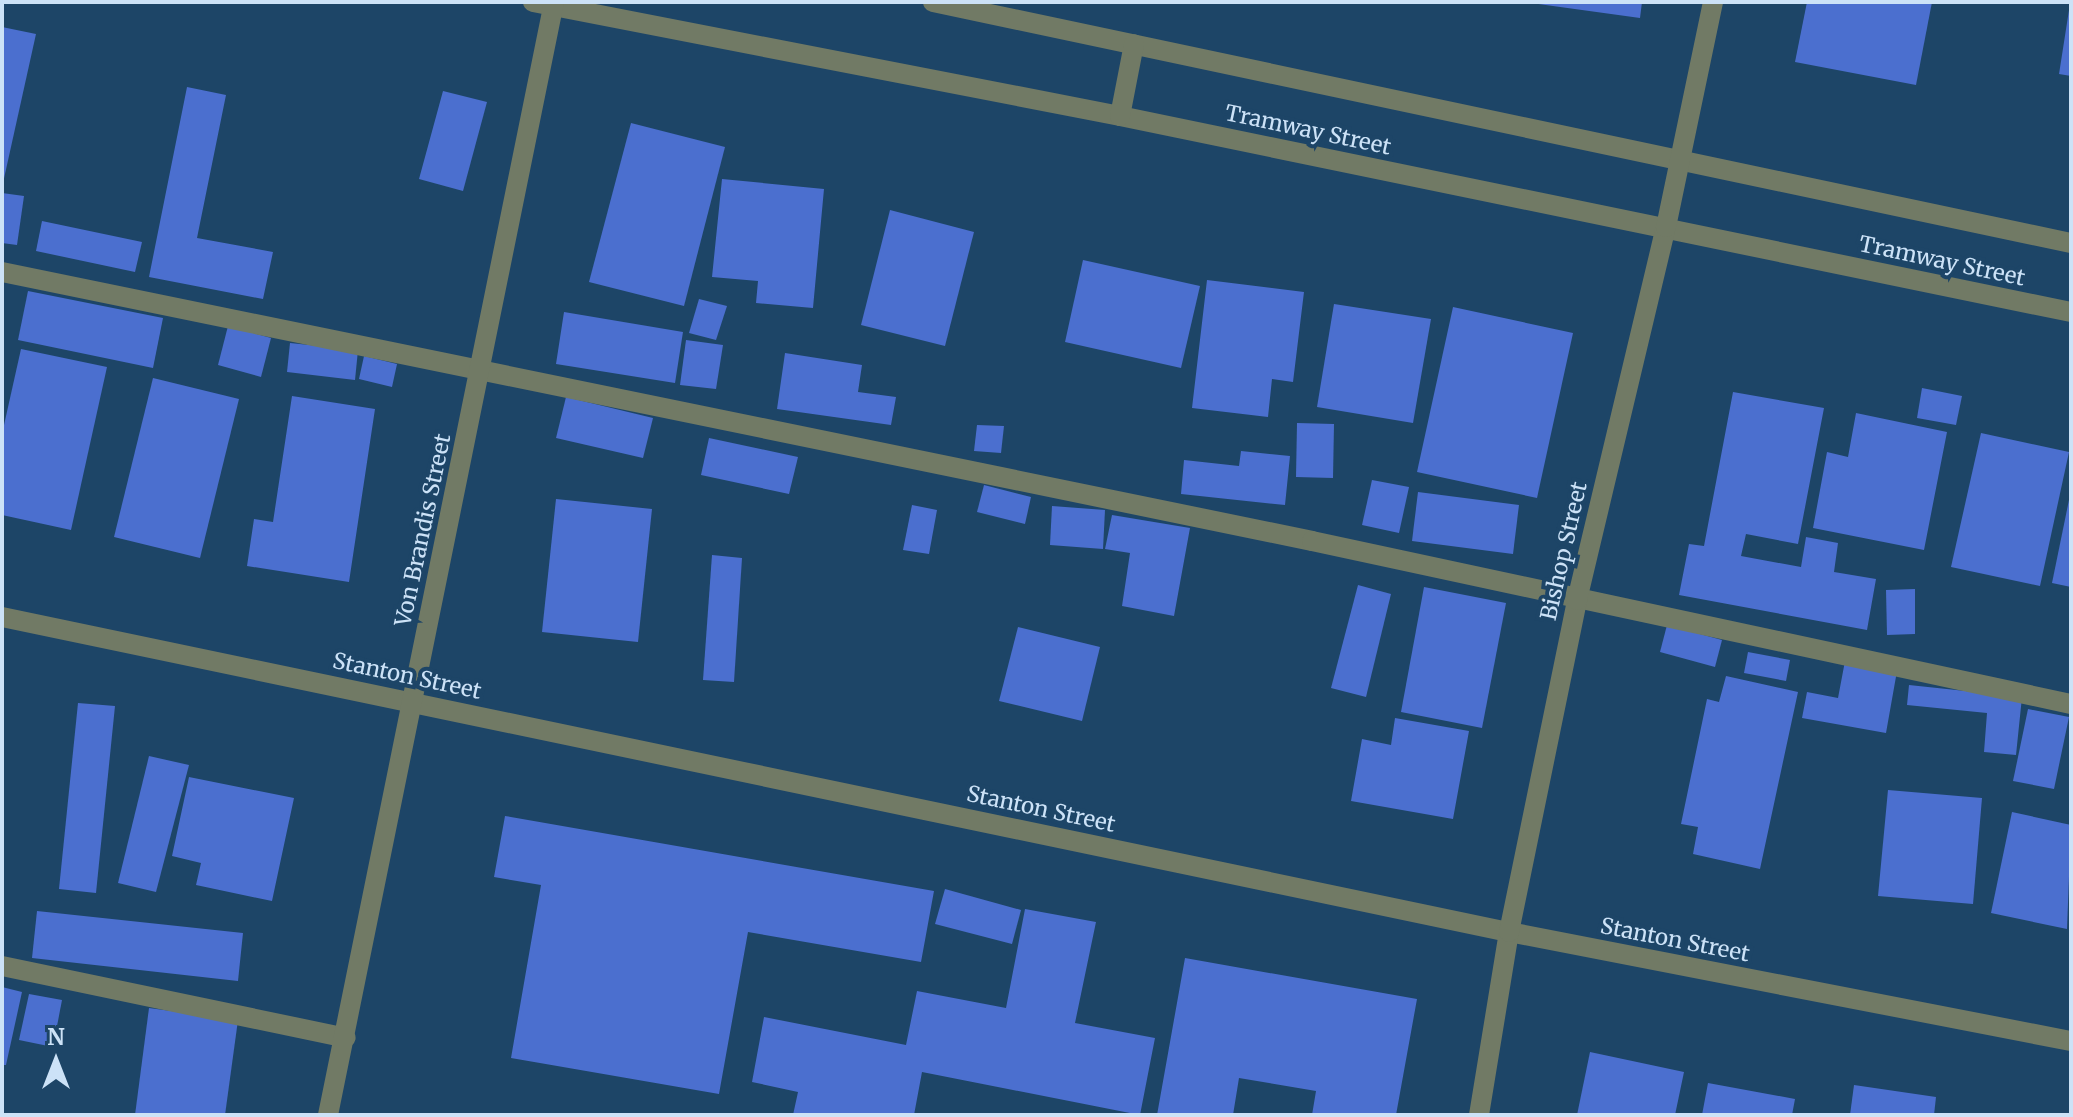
<!DOCTYPE html>
<html>
<head>
<meta charset="utf-8">
<style>
	body { margin:0 }
	#map { position:relative; width:2073px; height:1117px; overflow:hidden; background:#1d4567; font-family:Merriweather,serif }
	div>[style] { position:absolute }
	[style*='--x'] { left:calc(var(--x)*1px); top:calc(var(--y)*1px); width:calc(var(--w)*1px); rotate:calc(var(--a)*1deg) }
	.building>* { inset:0; background:#4b6fcf }
	.minor>* { height:20px; margin:-10px; padding:0 10px; transform-origin:10px; border-radius:10px; background:#717a65 }
	span { translate:-50% -50%; white-space:nowrap; text-align:center; line-height:1.15; -webkit-text-stroke:8px #1d4567; paint-order:stroke }
	.street-label { font-size:22px; color:#cce2f7 }
	.frame { position:absolute; inset:0; border:4px solid #cce2f7; pointer-events:none }
	.north { position:absolute; left:16px; top:1021px; width:80px; height:80px; -webkit-text-stroke:6px #1d4567; paint-order:stroke; rotate:0deg; font-size:22px; font-weight:700; line-height:32px; text-align:center; color:#cce2f7 }
	.north::after { content:''; display:block; margin:auto; width:28px; height:36px; background:#cce2f7; clip-path:polygon(50% 0,100% 100%,50% 72%,0 100%) }
</style>
</head>
<body>
<div id="map">
	<div class="building">
		<div style="clip-path:polygon(1524px 2px,1642px 2px,1640px 18px)"></div>
		<div style="clip-path:polygon(1807px 2px,1932px 2px,1916px 85px,1795px 62px)"></div>
		<div style="clip-path:polygon(2069px 10px,2071px 11px,2071px 76px,2059px 74px)"></div>
		<div style="clip-path:polygon(2px 27px,36px 34px,3px 183px,2px 183px)"></div>
		<div style="clip-path:polygon(187px 87px,226px 95px,197px 238px,273px 252px,263px 299px,149px 277px)"></div>
		<div style="clip-path:polygon(443px 91px,487px 102px,463px 191px,419px 179px)"></div>
		<div style="clip-path:polygon(631px 123px,725px 147px,684px 306px,589px 282px)"></div>
		<div style="clip-path:polygon(722px 179px,824px 189px,813px 308px,756px 303px,758px 281px,712px 277px)"></div>
		<div style="clip-path:polygon(2px 193px,24px 196px,17px 245px,2px 243px)"></div>
		<div style="clip-path:polygon(890px 210px,974px 232px,945px 346px,861px 325px)"></div>
		<div style="clip-path:polygon(42px 221px,142px 242px,135px 272px,36px 251px)"></div>
		<div style="clip-path:polygon(1083px 260px,1200px 286px,1181px 368px,1065px 342px)"></div>
		<div style="clip-path:polygon(1207px 280px,1304px 292px,1293px 382px,1272px 379px,1268px 417px,1192px 408px)"></div>
		<div style="clip-path:polygon(28px 291px,163px 318px,153px 368px,18px 340px)"></div>
		<div style="clip-path:polygon(699px 299px,727px 306px,716px 340px,689px 333px)"></div>
		<div style="clip-path:polygon(1334px 304px,1431px 319px,1413px 423px,1317px 407px)"></div>
		<div style="clip-path:polygon(1453px 307px,1573px 333px,1537px 498px,1417px 472px)"></div>
		<div style="clip-path:polygon(564px 312px,683px 332px,675px 383px,556px 364px)"></div>
		<div style="clip-path:polygon(228px 326px,271px 338px,261px 377px,218px 365px)"></div>
		<div style="clip-path:polygon(686px 340px,723px 345px,716px 389px,680px 385px)"></div>
		<div style="clip-path:polygon(290px 343px,358px 350px,355px 380px,287px 372px)"></div>
		<div style="clip-path:polygon(21px 349px,107px 367px,71px 530px,2px 515px,2px 434px)"></div>
		<div style="clip-path:polygon(785px 353px,862px 365px,858px 392px,896px 397px,891px 425px,777px 409px)"></div>
		<div style="clip-path:polygon(364px 356px,397px 364px,392px 387px,359px 379px)"></div>
		<div style="clip-path:polygon(153px 378px,239px 399px,200px 558px,114px 537px)"></div>
		<div style="clip-path:polygon(1922px 388px,1962px 396px,1956px 425px,1917px 418px)"></div>
		<div style="clip-path:polygon(1733px 392px,1824px 408px,1798px 544px,1746px 534px,1741px 556px,1801px 567px,1806px 537px,1838px 543px,1834px 572px,1876px 579px,1867px 630px,1679px 595px,1689px 544px,1704px 546px)"></div>
		<div style="clip-path:polygon(292px 396px,375px 409px,349px 582px,247px 566px,254px 519px,273px 522px)"></div>
		<div style="clip-path:polygon(566px 397px,653px 418px,643px 458px,556px 438px)"></div>
		<div style="clip-path:polygon(1856px 413px,1947px 432px,1924px 550px,1813px 528px,1827px 452px,1848px 457px)"></div>
		<div style="clip-path:polygon(1297px 423px,1334px 424px,1333px 478px,1296px 477px)"></div>
		<div style="clip-path:polygon(977px 425px,1004px 426px,1001px 453px,974px 451px)"></div>
		<div style="clip-path:polygon(1981px 433px,2069px 452px,2040px 586px,1951px 567px)"></div>
		<div style="clip-path:polygon(709px 438px,798px 457px,789px 494px,701px 475px)"></div>
		<div style="clip-path:polygon(1241px 451px,1290px 456px,1285px 505px,1181px 494px,1184px 460px,1239px 466px)"></div>
		<div style="clip-path:polygon(1372px 480px,1409px 487px,1399px 533px,1362px 525px)"></div>
		<div style="clip-path:polygon(984px 485px,1031px 497px,1025px 524px,977px 512px)"></div>
		<div style="clip-path:polygon(1418px 492px,1519px 505px,1513px 554px,1412px 541px)"></div>
		<div style="clip-path:polygon(2070px 495px,2071px 495px,2071px 587px,2052px 583px)"></div>
		<div style="clip-path:polygon(556px 499px,652px 509px,638px 642px,542px 632px)"></div>
		<div style="clip-path:polygon(912px 505px,937px 510px,929px 554px,903px 550px)"></div>
		<div style="clip-path:polygon(1052px 506px,1105px 510px,1103px 549px,1050px 545px)"></div>
		<div style="clip-path:polygon(1112px 515px,1190px 528px,1174px 616px,1122px 606px,1130px 553px,1105px 549px)"></div>
		<div style="clip-path:polygon(712px 555px,742px 558px,734px 682px,703px 680px)"></div>
		<div style="clip-path:polygon(1358px 585px,1391px 594px,1366px 697px,1331px 688px)"></div>
		<div style="clip-path:polygon(1424px 587px,1506px 603px,1482px 728px,1401px 712px)"></div>
		<div style="clip-path:polygon(1915px 589px,1915px 634px,1887px 635px,1886px 590px)"></div>
		<div style="clip-path:polygon(1667px 625px,1722px 640px,1715px 667px,1660px 652px)"></div>
		<div style="clip-path:polygon(1018px 627px,1100px 647px,1082px 721px,999px 701px)"></div>
		<div style="clip-path:polygon(1748px 652px,1790px 660px,1786px 681px,1744px 673px)"></div>
		<div style="clip-path:polygon(1845px 661px,1897px 671px,1886px 733px,1802px 718px,1807px 692px,1838px 698px)"></div>
		<div style="clip-path:polygon(1726px 676px,1798px 692px,1760px 869px,1693px 854px,1698px 827px,1681px 824px,1707px 699px,1719px 702px)"></div>
		<div style="clip-path:polygon(1909px 685px,2022px 697px,2016px 755px,1984px 752px,1987px 713px,1907px 705px)"></div>
		<div style="clip-path:polygon(78px 703px,115px 706px,96px 893px,59px 889px)"></div>
		<div style="clip-path:polygon(2028px 709px,2069px 717px,2054px 789px,2013px 781px)"></div>
		<div style="clip-path:polygon(1395px 718px,1469px 731px,1453px 819px,1351px 801px,1362px 739px,1391px 745px)"></div>
		<div style="clip-path:polygon(149px 756px,189px 765px,156px 892px,118px 883px)"></div>
		<div style="clip-path:polygon(189px 777px,294px 798px,272px 901px,196px 885px,201px 863px,172px 856px)"></div>
		<div style="clip-path:polygon(1888px 790px,1982px 798px,1973px 904px,1878px 896px)"></div>
		<div style="clip-path:polygon(2012px 812px,2071px 825px,2067px 929px,1991px 913px)"></div>
		<div style="clip-path:polygon(505px 816px,934px 891px,921px 962px,748px 932px,719px 1094px,511px 1058px,541px 885px,494px 877px)"></div>
		<div style="clip-path:polygon(945px 889px,1021px 910px,1012px 944px,935px 924px)"></div>
		<div style="clip-path:polygon(1025px 909px,1096px 922px,1075px 1023px,1155px 1038px,1140px 1115px,922px 1072px,914px 1115px,793px 1115px,798px 1092px,752px 1082px,764px 1017px,906px 1045px,917px 991px,1006px 1008px)"></div>
		<div style="clip-path:polygon(37px 911px,243px 933px,238px 981px,32px 958px)"></div>
		<div style="clip-path:polygon(1185px 958px,1417px 999px,1396px 1115px,1312px 1115px,1316px 1091px,1239px 1078px,1233px 1115px,1157px 1115px)"></div>
		<div style="clip-path:polygon(2px 987px,22px 992px,6px 1065px,2px 1065px)"></div>
		<div style="clip-path:polygon(29px 994px,62px 1000px,53px 1047px,19px 1040px)"></div>
		<div style="clip-path:polygon(149px 1008px,238px 1020px,225px 1115px,135px 1115px)"></div>
		<div style="clip-path:polygon(1590px 1052px,1684px 1072px,1675px 1115px,1577px 1115px)"></div>
		<div style="clip-path:polygon(1708px 1083px,1795px 1099px,1792px 1115px,1702px 1115px)"></div>
		<div style="clip-path:polygon(1854px 1085px,1936px 1097px,1934px 1115px,1850px 1115px)"></div>
	</div>
	<div class="minor">
		<div style="--x:533;--y:2;--w:598;--a:10.99"></div>
		<div style="--x:1120;--y:116;--w:971;--a:11.65"></div>
		<div style="--x:933;--y:2;--w:1163;--a:11.96"></div>
		<div style="--x:1120;--y:116;--w:73;--a:-79"></div>
		<div style="--x:2;--y:272;--w:1337;--a:11.6"></div>
		<div style="--x:1312;--y:541;--w:776;--a:12.12"></div>
		<div style="--x:2;--y:617;--w:1540;--a:11.81"></div>
		<div style="--x:1509;--y:932;--w:572;--a:10.98"></div>
		<div style="--x:2;--y:966;--w:351;--a:11.8"></div>
		<div style="--x:328;--y:1115;--w:1136;--a:-78.52"></div>
		<div style="--x:1479;--y:1115;--w:185;--a:-80.7"></div>
		<div style="--x:1509;--y:932;--w:339;--a:-78.4"></div>
		<div style="--x:1577;--y:600;--w:383;--a:-76.6"></div>
		<div style="--x:1666;--y:227;--w:230;--a:-78.2"></div>
	</div>
	<div class="street-label">
		<span style="left:1308px;top:130px;rotate:12deg">Tramway Street</span>
		<span style="left:1942px;top:261px;rotate:12deg">Tramway Street</span>
		<span style="left:423px;top:530px;rotate:-78deg">Von Brandis Street</span>
		<span style="left:1564px;top:551px;rotate:-77deg">Bishop Street</span>
		<span style="left:407px;top:676px;rotate:12deg">Stanton Street</span>
		<span style="left:1041px;top:809px;rotate:12deg">Stanton Street</span>
		<span style="left:1675px;top:940px;rotate:11deg">Stanton Street</span>
	</div>
	<div class="frame"></div>
	<div class="north">N</div>
</div>
</body>
</html>
